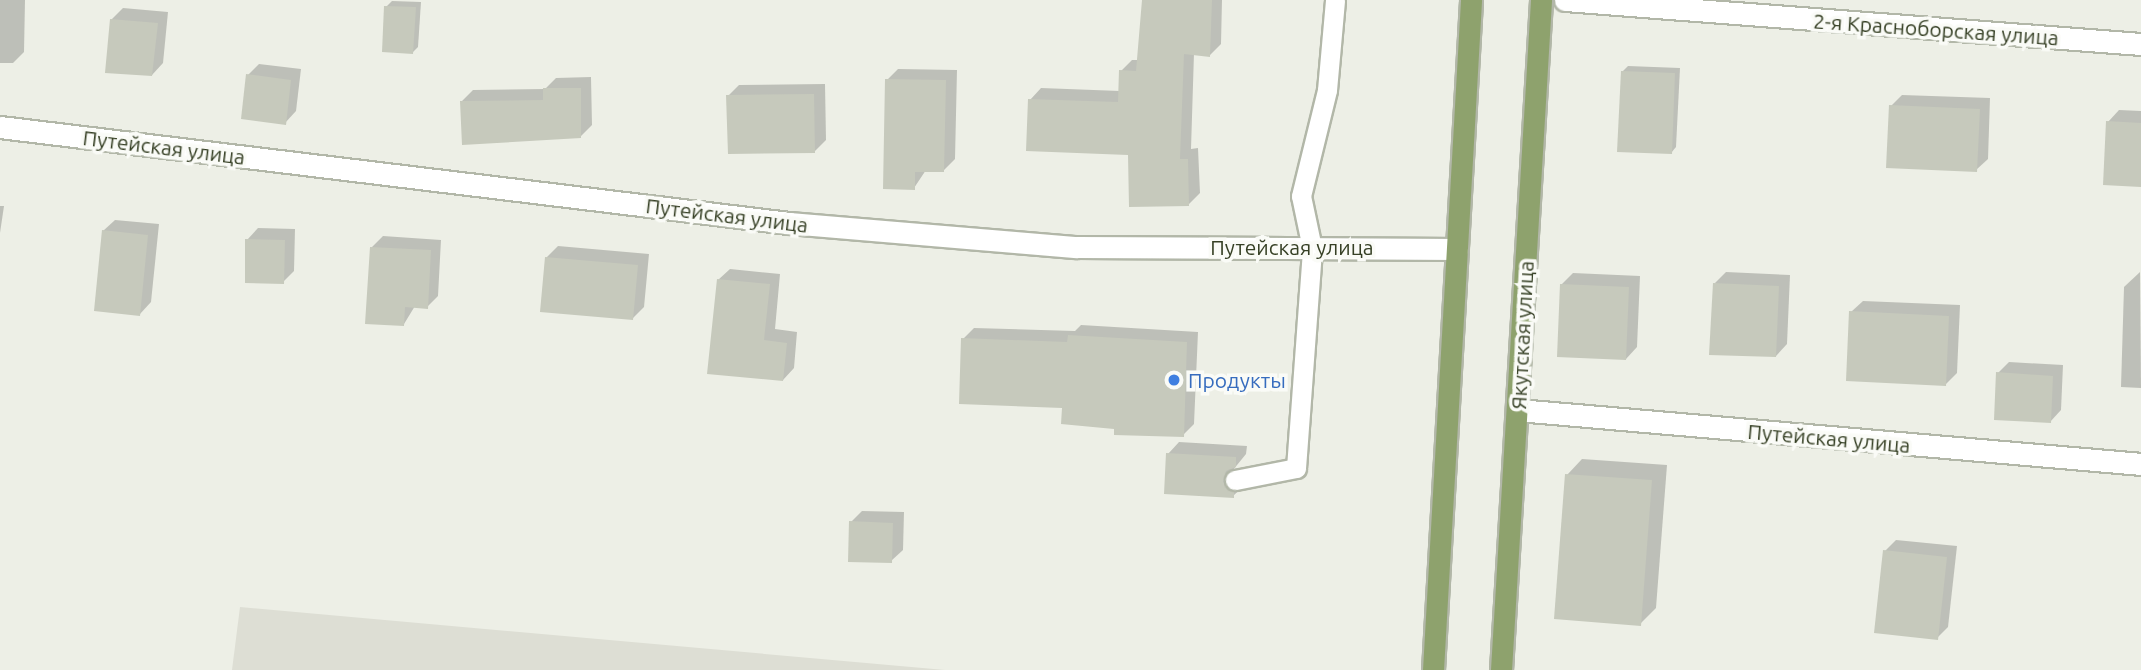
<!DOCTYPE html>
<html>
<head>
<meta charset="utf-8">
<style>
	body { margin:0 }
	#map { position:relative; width:2141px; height:670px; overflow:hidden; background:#edefe6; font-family:Ubuntu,sans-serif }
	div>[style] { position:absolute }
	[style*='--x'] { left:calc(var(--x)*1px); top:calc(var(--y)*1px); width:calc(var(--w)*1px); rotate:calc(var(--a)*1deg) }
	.built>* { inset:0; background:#ddded4 }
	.shadow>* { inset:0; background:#0003 }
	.building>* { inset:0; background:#c6c9bc }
	.roads { filter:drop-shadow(2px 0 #b2b7a8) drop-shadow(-2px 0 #b2b7a8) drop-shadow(0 2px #b2b7a8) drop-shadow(0 -2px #b2b7a8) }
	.service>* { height:19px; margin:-9.5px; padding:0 9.5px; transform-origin:9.5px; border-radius:9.5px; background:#fff }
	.minor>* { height:21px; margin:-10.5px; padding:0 10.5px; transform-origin:10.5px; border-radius:10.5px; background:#fff }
	.primary>* { height:21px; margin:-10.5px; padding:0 10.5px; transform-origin:10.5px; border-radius:10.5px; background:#8ea26d }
	.dots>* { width:19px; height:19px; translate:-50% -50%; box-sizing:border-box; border:4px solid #fafbf7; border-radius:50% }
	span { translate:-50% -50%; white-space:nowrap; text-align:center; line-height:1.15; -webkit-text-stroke:7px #fafbf7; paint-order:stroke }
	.street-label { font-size:21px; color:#364025 }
	.shop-label { font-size:21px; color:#366cbe }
	.left { translate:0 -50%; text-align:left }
</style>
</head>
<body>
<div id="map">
	<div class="built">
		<div style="clip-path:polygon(240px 607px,945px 670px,232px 670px)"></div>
	</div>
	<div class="shadow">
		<div style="clip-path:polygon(0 0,25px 0,24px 52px,13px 63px,0 63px)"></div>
		<div style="clip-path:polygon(1150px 0,1222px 0,1221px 44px,1210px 55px,1194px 53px,1191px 149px,1198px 148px,1200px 193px,1189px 204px,1130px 153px,1030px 100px,1041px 88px,1120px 91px,1121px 71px,1132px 60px,1139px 60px)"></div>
		<div style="clip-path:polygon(392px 1px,421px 2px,418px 47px,413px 52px,386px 7px)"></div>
		<div style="clip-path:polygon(123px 8px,168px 12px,163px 63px,152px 75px,111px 20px)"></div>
		<div style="clip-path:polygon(259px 64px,301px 69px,296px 111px,285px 123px,248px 75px)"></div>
		<div style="clip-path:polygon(1628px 66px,1680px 68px,1676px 147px,1671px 153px,1622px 72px)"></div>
		<div style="clip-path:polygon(898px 69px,957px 70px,955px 159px,944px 170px,926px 170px,914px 188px,887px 80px)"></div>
		<div style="clip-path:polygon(591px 77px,592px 125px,580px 137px,462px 101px,473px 90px,545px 89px,556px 78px)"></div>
		<div style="clip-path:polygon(825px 84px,826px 140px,815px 151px,728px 96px,739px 85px)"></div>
		<div style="clip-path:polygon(1902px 95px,1990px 98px,1988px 159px,1976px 170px,1891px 106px)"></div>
		<div style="clip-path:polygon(2119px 110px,2141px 111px,2141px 185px,2108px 122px)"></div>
		<div style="clip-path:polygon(0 206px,4px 206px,0 233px)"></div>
		<div style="clip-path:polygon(115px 220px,159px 224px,151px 302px,140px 314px,103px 231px)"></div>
		<div style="clip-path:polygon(258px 228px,295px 229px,294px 271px,283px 282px,247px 240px)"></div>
		<div style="clip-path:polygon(383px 236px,441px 240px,438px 296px,427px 307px,415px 306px,404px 324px,371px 248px)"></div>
		<div style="clip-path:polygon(558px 246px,649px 254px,644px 307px,633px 318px,546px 258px)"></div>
		<div style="clip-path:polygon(730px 269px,780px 274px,775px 329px,797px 332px,794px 368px,783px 380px,718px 280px)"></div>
		<div style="clip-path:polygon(1726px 272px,1790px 275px,1787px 344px,1776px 356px,1715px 283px)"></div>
		<div style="clip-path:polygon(2140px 272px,2141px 388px,2121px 387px,2124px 287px)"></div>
		<div style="clip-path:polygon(1573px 273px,1640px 276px,1637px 347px,1626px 359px,1561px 285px)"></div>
		<div style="clip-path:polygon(1863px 301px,1960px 305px,1957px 373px,1946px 384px,1851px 312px)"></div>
		<div style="clip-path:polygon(1081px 325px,1198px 332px,1194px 424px,1183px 435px,1116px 428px,1064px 406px,963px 339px,974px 328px,1075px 331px)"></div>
		<div style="clip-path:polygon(2009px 362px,2063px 365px,2061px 410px,2050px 422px,1998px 373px)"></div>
		<div style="clip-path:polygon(1179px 442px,1247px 446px,1246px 454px,1233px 470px,1245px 485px,1233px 496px,1168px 454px)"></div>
		<div style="clip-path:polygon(1582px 459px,1667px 465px,1656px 608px,1640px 624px,1567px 475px)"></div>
		<div style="clip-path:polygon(862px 511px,904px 512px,903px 550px,891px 561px,851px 522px)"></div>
		<div style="clip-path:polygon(1896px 540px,1957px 546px,1948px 627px,1937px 638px,1885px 551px)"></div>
	</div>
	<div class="building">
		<div style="clip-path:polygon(1142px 0,1212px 0,1210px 57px,1184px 54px,1180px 159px,1188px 159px,1189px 206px,1129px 207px,1128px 155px,1026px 151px,1028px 99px,1118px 102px,1119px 70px,1136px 71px)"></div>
		<div style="clip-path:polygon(384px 6px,416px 7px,413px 54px,382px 52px)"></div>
		<div style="clip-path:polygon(110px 19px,158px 23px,152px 76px,105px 73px)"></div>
		<div style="clip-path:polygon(1621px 71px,1675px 73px,1672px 154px,1617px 152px)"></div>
		<div style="clip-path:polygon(246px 74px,291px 80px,286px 125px,241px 119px)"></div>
		<div style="clip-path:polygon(885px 79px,946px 80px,944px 172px,915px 172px,915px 190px,883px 189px)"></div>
		<div style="clip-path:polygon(543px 88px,581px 88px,581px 138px,462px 145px,460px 101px,543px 100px)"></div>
		<div style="clip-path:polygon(814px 94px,815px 153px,728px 154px,726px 95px)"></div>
		<div style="clip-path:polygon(1889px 105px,1980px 109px,1977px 172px,1886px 168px)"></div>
		<div style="clip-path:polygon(2106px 121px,2141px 123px,2141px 187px,2103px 185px)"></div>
		<div style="clip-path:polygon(102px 230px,148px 235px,140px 316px,94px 311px)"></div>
		<div style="clip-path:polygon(245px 239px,285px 240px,284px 284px,245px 283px)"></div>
		<div style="clip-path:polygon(370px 247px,431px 250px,428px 309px,405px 307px,404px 326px,365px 324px)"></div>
		<div style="clip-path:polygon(545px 257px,638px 265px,633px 320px,540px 312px)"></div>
		<div style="clip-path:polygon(717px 279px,770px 284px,764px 340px,787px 343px,783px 381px,707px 374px)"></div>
		<div style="clip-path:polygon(1713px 283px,1779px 286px,1776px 357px,1709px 355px)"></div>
		<div style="clip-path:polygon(1560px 284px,1629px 287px,1626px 360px,1557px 357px)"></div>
		<div style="clip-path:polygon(1849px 311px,1949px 316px,1946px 386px,1846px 381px)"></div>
		<div style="clip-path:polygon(1068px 335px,1187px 342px,1184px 437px,1114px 435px,1114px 429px,1061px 424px,1062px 408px,959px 404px,961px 338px,1067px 342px)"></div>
		<div style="clip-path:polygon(1996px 372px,2053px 376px,2051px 423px,1994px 420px)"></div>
		<div style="clip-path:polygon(1166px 453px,1236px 457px,1236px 467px,1226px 471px,1223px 482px,1234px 492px,1234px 498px,1164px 494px)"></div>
		<div style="clip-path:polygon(1565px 474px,1652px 480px,1641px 626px,1554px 619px)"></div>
		<div style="clip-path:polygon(849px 521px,893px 523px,892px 563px,848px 562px)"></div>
		<div style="clip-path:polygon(1883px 550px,1947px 557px,1938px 640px,1874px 633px)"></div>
	</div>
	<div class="roads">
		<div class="service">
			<div style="--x:1235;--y:480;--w:62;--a:-11.1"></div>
			<div style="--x:1296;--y:468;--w:221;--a:-85.8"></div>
			<div style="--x:1312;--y:248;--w:53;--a:-101.9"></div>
			<div style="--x:1301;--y:196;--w:109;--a:-76.2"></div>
			<div style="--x:1327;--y:90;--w:90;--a:-84.9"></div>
		</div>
		<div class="minor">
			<div style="--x:1565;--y:0;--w:578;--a:4.37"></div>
			<div style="--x:0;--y:127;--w:795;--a:6.94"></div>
			<div style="--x:789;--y:223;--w:289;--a:4.8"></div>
			<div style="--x:1077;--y:247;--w:380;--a:0.3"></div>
			<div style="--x:1518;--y:410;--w:625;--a:4.95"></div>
		</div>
		<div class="primary">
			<div style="--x:1433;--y:670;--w:671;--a:-86.75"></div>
			<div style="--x:1501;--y:670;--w:671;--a:-86.58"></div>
		</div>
	</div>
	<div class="dots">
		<div style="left:1174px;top:380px;background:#3f7fe0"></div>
	</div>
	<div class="street-label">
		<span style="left:1936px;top:29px;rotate:4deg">2-я Красноборская улица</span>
		<span style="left:164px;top:147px;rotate:7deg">Путейская улица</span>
		<span style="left:727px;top:215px;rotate:7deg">Путейская улица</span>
		<span style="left:1292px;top:247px">Путейская улица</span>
		<span style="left:1522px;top:335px;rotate:-87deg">Якутская улица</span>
		<span style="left:1829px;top:438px;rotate:5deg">Путейская улица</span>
	</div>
	<div class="shop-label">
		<span class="left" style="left:1188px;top:380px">Продукты</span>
	</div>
</div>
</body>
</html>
